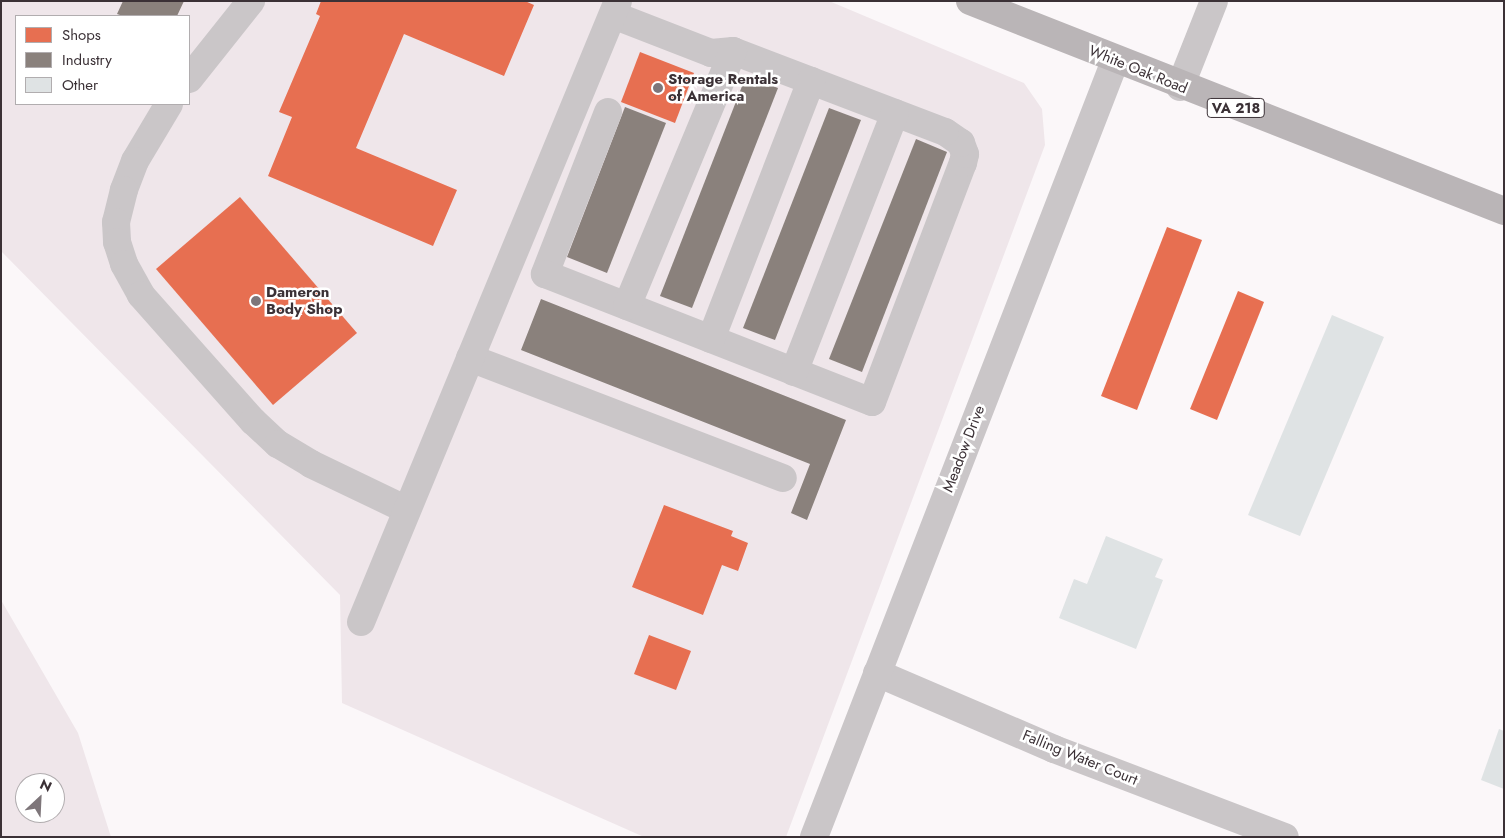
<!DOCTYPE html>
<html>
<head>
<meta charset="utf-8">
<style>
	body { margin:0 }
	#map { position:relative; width:1505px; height:838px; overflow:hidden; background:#fbf7f9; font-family:Jost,sans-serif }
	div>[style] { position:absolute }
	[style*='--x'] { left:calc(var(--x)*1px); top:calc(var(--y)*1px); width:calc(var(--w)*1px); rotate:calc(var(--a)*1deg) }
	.built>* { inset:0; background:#efe6ea }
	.shops>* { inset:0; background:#e76f51 }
	.industry>* { inset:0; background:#8a817c }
	.building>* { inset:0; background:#dfe3e4 }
	.minor>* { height:28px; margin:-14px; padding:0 14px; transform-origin:14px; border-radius:14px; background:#cac6c8 }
	.major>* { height:28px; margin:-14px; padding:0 14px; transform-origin:14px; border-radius:14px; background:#bab5b7 }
	.dots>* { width:14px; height:14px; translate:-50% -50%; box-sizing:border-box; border:2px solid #fff; border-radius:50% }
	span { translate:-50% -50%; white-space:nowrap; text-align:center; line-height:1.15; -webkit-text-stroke:5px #fff; paint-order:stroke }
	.shield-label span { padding:1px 4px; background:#fff; border:1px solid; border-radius:4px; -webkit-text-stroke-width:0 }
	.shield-label { font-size:14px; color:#3b3136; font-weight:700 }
	.street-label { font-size:15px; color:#3b3136 }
	.poi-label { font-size:15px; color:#3b3136; font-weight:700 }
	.left { translate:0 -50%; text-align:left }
	.frame { position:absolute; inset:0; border:2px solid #3b3136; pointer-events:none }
	.legend { position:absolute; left:15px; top:15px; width:175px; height:90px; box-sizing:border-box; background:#fff; border:1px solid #b1adaf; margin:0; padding:6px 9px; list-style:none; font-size:15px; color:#3b3136 }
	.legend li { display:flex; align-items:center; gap:10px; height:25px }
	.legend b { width:25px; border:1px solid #b1adaf }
	.north { position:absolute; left:15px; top:773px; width:50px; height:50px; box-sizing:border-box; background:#fff; border:1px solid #b1adaf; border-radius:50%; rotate:25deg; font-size:14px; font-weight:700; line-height:20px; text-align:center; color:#3b3136 }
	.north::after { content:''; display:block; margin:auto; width:18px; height:22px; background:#7e767a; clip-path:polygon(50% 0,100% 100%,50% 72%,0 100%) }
</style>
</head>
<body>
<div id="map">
	<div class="built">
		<div style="clip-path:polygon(evenodd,1px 1px,829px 1px,1024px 83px,1042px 109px,1045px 145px,786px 837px,644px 837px,342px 703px,340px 595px,1px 251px,1px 1px,16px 16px,189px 16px,189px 104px,16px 104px,16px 16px)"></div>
		<div style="clip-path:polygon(evenodd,1px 600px,78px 733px,111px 837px,1px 837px,1px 600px,25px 783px,55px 783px,55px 813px,25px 813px,25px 783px)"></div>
	</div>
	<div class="shops">
		<div style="clip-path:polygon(321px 1px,525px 1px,534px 5px,504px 76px,404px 34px,356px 148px,457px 190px,433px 246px,268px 176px,292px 117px,279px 112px,320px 16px,316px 14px)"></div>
		<div style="clip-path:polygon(640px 52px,694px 73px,675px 123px,621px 102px)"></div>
		<div style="clip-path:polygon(240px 197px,357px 333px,273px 405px,156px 269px)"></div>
		<div style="clip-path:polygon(1167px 227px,1202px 240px,1137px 410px,1101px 396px)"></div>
		<div style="clip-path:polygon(1238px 291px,1264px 302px,1217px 420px,1190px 409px)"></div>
		<div style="clip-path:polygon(664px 505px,733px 531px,731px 536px,748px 543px,738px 571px,722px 565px,703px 615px,632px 587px)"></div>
		<div style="clip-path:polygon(649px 635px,691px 651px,676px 690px,634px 674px)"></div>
	</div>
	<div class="industry">
		<div style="clip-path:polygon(123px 1px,184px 1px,177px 16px,123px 16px,117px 14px)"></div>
		<div style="clip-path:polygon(746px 76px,778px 88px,692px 308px,660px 296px)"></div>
		<div style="clip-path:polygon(625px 107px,666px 123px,607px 273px,567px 257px)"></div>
		<div style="clip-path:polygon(829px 108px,861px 120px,775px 340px,743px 328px)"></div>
		<div style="clip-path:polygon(916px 139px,947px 152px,862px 372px,829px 359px)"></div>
		<div style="clip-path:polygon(541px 299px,846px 420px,807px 520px,791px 513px,810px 464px,521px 350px)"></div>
	</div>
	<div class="building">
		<div style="clip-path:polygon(1332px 315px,1384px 337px,1300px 536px,1248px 515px)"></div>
		<div style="clip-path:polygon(1106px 536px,1163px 559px,1155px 577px,1163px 580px,1136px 649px,1059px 618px,1074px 579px,1087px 584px)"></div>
		<div style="clip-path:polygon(1499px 729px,1504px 731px,1504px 789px,1481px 780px)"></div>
	</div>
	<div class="minor">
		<div style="--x:189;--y:79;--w:100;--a:-51.5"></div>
		<div style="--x:1180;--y:87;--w:92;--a:-68.4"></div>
		<div style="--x:169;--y:104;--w:66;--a:120.8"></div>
		<div style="--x:135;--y:161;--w:31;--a:111"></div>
		<div style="--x:124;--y:190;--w:33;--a:104"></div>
		<div style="--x:116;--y:222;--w:20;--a:87"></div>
		<div style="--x:117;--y:242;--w:23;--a:72"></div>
		<div style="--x:124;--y:264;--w:35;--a:61"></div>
		<div style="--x:141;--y:295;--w:169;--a:48.4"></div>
		<div style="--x:253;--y:421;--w:34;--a:43"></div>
		<div style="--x:278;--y:444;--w:39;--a:31"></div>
		<div style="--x:311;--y:464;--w:106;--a:25.6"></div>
		<div style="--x:608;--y:112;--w:174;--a:111.3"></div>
		<div style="--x:545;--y:274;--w:351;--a:21.4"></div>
		<div style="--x:872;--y:402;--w:256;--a:-69.2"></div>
		<div style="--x:963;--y:163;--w:9;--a:-77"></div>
		<div style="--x:965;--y:154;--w:12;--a:-110"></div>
		<div style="--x:961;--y:143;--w:19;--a:-145"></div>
		<div style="--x:945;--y:132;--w:227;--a:-159.1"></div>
		<div style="--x:733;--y:51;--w:22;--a:175"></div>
		<div style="--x:711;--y:53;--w:105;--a:-158.8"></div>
		<div style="--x:627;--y:306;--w:276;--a:-67.4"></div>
		<div style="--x:711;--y:339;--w:277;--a:-68.8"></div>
		<div style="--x:470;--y:358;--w:335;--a:21"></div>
		<div style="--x:794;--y:372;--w:278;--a:-68.7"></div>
		<div style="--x:361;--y:622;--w:672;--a:-67.52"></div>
		<div style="--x:877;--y:673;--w:193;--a:23.2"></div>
		<div style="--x:1054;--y:749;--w:247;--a:20.9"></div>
		<div style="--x:814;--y:837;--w:832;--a:-68.8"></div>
	</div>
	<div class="major">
		<div style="--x:970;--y:1;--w:574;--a:21.47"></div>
	</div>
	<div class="dots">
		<div style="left:658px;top:88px;background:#7e767a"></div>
		<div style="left:256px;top:301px;background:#7e767a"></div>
	</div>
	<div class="shield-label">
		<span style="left:1236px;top:108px">VA 218</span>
	</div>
	<div class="street-label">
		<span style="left:1138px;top:70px;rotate:22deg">White Oak Road</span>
		<span style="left:964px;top:449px;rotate:-69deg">Meadow Drive</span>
		<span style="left:1080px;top:758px;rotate:22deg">Falling Water Court</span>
	</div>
	<div class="poi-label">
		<span class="left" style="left:668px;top:88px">Storage Rentals<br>of America</span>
		<span class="left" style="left:266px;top:301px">Dameron<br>Body Shop</span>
	</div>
	<div class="frame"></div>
	<ul class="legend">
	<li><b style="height:14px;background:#e76f51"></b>Shops</li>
	<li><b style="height:14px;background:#8a817c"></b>Industry</li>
	<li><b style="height:14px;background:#dfe3e4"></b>Other</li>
	</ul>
	<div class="north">N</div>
</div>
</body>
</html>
